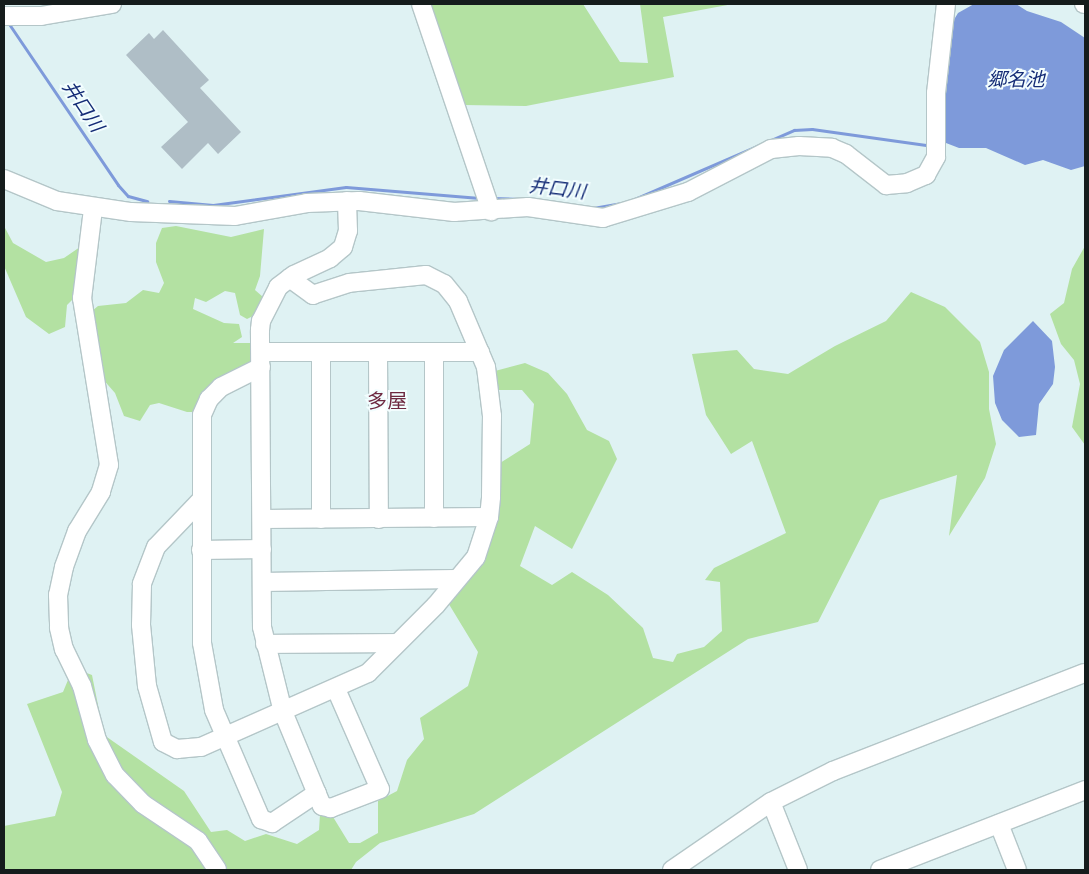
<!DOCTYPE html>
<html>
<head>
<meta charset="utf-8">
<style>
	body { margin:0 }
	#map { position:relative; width:1089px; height:874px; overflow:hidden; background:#dff2f3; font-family:Karla,"Noto Sans JP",sans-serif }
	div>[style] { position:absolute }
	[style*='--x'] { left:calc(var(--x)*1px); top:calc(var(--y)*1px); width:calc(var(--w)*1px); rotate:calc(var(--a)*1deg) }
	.green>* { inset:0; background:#b3e1a2 }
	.water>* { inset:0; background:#7e9ada }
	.stream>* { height:3px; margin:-1.5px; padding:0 1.5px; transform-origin:1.5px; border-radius:1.5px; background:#7e9ada }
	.building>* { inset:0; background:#afbec6 }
	.roads { filter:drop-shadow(1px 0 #b4c6c8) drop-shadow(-1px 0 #b4c6c8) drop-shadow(0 1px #b4c6c8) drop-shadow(0 -1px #b4c6c8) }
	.minor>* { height:18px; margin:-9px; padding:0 9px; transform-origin:9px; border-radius:9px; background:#fff }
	span { translate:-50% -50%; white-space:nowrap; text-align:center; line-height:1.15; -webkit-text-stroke:4px #f2fdfe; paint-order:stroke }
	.water-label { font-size:19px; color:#142c76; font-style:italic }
	.quarter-label { font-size:20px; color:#6e2940 }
	.frame { position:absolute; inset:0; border:5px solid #151c1c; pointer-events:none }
</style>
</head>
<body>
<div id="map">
	<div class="green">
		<div style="clip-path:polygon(428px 4px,583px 4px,620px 62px,648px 63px,640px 4px,733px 4px,663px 17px,674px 77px,526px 106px,464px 105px)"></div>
		<div style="clip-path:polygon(4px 226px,13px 243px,46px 262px,64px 258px,80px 247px,73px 299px,67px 305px,65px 327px,49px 334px,26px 317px,4px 266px)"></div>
		<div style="clip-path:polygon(176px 226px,231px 237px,264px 229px,260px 276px,255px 290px,263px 297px,253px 316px,247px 319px,240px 315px,235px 293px,225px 291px,206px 302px,195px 298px,193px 309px,224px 323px,239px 324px,242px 337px,233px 343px,257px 343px,257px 361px,198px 412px,187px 412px,159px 403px,150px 405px,140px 421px,124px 416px,115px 393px,101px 377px,92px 311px,98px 306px,126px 303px,143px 290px,159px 293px,164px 283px,156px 262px,156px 243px,162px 228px)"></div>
		<div style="clip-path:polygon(1085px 246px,1085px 445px,1072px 427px,1080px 384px,1074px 360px,1061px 344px,1050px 314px,1064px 303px,1072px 269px)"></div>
		<div style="clip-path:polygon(911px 292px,945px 307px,980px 342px,989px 372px,989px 409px,996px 444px,985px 478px,949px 536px,957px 475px,880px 500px,818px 622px,748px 639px,474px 814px,380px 843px,356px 862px,351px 870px,4px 870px,4px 826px,55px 816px,62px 792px,27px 704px,63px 692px,73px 668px,92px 675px,104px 735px,184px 791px,211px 832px,227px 830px,245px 841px,266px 834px,297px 844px,319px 830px,320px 814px,330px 812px,349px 843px,360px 843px,378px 833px,378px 801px,397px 791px,407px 760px,424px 739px,420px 718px,468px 686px,478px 652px,447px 601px,484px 560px,500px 463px,530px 444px,534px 404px,522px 390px,499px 390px,495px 371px,525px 363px,548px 373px,567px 394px,587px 430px,609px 441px,617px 459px,572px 549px,535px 526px,520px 566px,552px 585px,572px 572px,608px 595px,643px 628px,653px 658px,673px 662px,677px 654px,704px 647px,722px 631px,720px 582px,705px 580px,714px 568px,786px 533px,752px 441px,731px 454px,706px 415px,692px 354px,737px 350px,754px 369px,788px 374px,835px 346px,886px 321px)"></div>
	</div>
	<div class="water">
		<div style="clip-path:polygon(974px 4px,1016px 4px,1027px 11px,1061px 22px,1085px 38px,1085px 166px,1071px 170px,1043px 160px,1025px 165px,986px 148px,959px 148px,946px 143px,946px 72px,952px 23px,958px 13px)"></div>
		<div style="clip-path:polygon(1033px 321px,1052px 341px,1055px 367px,1053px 384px,1039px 404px,1036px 435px,1019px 437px,1002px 420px,995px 403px,993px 376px,1004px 350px)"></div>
	</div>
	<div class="stream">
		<div style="--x:7;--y:21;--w:198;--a:55.9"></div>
		<div style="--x:118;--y:185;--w:15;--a:48"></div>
		<div style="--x:128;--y:196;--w:20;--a:15"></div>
		<div style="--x:492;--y:198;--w:33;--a:2"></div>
		<div style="--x:169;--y:201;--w:44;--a:5.2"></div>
		<div style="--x:213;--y:205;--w:134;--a:-7.7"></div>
		<div style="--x:346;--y:187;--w:134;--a:4.7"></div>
		<div style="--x:630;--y:201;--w:179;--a:-23.4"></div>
		<div style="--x:794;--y:130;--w:18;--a:-3"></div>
		<div style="--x:812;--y:129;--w:115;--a:8"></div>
		<div style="--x:593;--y:208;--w:29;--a:-10"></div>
	</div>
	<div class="building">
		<div style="clip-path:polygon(163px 30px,209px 80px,200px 88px,241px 132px,218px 154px,208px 143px,182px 169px,161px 147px,188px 122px,126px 55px,149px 33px,154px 39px)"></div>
	</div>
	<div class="roads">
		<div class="minor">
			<div style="--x:421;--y:4;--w:219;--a:71.3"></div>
			<div style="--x:1084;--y:4;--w:1;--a:0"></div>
			<div style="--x:4;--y:16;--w:37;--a:0"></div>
			<div style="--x:41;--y:16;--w:72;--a:-9.6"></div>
			<div style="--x:4;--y:179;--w:57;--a:22.5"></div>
			<div style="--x:57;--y:201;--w:75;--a:8.5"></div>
			<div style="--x:131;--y:212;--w:104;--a:2.2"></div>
			<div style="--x:235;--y:216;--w:73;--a:-10.2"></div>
			<div style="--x:307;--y:203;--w:52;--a:-2.2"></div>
			<div style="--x:359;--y:201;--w:96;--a:6.6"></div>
			<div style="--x:454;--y:212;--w:74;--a:-3.9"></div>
			<div style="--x:528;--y:207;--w:76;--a:8.3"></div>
			<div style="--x:603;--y:218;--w:89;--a:-17"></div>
			<div style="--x:688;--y:192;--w:93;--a:-27.4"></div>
			<div style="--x:771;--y:149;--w:28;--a:-6"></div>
			<div style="--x:799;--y:146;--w:33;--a:3"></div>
			<div style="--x:832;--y:148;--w:15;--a:23"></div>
			<div style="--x:846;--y:154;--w:51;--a:37.8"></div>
			<div style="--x:886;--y:185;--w:21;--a:-5"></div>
			<div style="--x:907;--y:183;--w:21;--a:-23"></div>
			<div style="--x:926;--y:175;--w:21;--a:-61"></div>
			<div style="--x:936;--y:157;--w:64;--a:-90"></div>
			<div style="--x:936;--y:93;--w:90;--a:-83.6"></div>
			<div style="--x:93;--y:209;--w:90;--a:97"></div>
			<div style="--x:82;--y:298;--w:169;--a:80.8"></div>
			<div style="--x:109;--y:465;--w:28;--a:107"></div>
			<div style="--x:101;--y:492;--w:46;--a:121.6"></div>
			<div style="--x:77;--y:531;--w:38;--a:110"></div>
			<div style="--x:64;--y:567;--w:29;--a:102"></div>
			<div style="--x:58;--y:595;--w:33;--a:88"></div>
			<div style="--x:59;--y:628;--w:22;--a:77"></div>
			<div style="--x:64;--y:649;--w:41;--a:64.1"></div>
			<div style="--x:82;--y:686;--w:56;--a:74.5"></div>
			<div style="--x:97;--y:740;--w:39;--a:63"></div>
			<div style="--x:115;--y:775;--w:40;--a:46"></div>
			<div style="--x:143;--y:804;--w:66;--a:33.9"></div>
			<div style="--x:198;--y:841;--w:34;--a:56"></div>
			<div style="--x:261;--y:352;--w:219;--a:0"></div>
			<div style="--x:321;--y:352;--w:167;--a:90"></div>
			<div style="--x:378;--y:352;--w:167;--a:89.7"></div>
			<div style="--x:434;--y:352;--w:166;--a:90"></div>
			<div style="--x:261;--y:367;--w:45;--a:153.4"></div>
			<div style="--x:221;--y:387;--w:17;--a:135"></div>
			<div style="--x:209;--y:399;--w:17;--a:114"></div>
			<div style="--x:202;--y:415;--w:228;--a:90"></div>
			<div style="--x:202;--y:643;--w:68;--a:79.8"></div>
			<div style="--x:214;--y:710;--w:119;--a:66.7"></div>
			<div style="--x:261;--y:819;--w:12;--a:20"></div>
			<div style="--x:272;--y:823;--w:54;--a:-33.7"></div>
			<div style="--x:202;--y:499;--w:66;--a:133.8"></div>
			<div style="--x:156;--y:547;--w:40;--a:111"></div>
			<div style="--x:142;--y:584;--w:41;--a:91.4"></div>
			<div style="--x:141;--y:625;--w:61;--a:84.4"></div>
			<div style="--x:147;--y:686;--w:58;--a:74.1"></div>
			<div style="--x:163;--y:742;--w:16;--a:27"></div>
			<div style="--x:177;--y:749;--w:24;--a:-5"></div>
			<div style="--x:201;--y:747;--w:183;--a:-23.9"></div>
			<div style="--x:368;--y:673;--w:96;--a:-45"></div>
			<div style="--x:436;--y:605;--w:62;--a:-50.2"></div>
			<div style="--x:476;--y:557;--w:42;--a:-72"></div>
			<div style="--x:489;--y:517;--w:20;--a:-84"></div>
			<div style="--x:491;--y:497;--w:81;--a:-89.3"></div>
			<div style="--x:492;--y:416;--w:49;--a:-97"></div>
			<div style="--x:486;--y:367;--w:72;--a:-113"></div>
			<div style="--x:458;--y:301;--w:22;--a:-129"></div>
			<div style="--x:444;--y:284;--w:20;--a:-153"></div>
			<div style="--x:426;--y:275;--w:77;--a:174.1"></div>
			<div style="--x:349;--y:283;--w:38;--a:162"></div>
			<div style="--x:313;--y:295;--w:29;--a:-144"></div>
			<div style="--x:262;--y:519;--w:227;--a:-0.5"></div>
			<div style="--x:201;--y:550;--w:61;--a:-0.9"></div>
			<div style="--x:262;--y:582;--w:193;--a:-0.9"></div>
			<div style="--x:265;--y:644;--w:131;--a:-0.4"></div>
			<div style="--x:336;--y:689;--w:109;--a:66.3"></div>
			<div style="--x:380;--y:789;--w:53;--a:158.8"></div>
			<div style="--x:331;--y:808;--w:9;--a:-167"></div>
			<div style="--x:322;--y:806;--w:102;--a:-112.5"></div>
			<div style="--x:283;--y:712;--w:88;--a:-103.9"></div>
			<div style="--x:262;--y:627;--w:297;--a:-90.4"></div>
			<div style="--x:260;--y:330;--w:9;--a:-84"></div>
			<div style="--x:261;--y:321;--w:38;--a:-63"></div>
			<div style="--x:278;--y:287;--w:20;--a:-37"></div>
			<div style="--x:294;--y:275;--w:40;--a:-25"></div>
			<div style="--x:330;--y:258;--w:17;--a:-40"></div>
			<div style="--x:343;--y:247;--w:17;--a:-73"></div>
			<div style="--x:348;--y:231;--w:30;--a:-92"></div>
			<div style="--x:771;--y:802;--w:73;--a:68.3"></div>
			<div style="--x:999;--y:824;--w:49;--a:68.6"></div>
			<div style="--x:672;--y:870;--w:120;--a:-34.5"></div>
			<div style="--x:771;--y:802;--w:69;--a:-26.6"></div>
			<div style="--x:833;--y:771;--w:270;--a:-21.3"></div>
			<div style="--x:880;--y:870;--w:220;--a:-21.3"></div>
		</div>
	</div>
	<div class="water-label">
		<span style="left:1016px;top:81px">郷名池</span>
		<span style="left:82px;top:107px;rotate:56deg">井口川</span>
		<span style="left:557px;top:190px;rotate:7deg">井口川</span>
	</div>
	<div class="quarter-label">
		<span style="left:387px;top:401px">多屋</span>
	</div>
	<div class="frame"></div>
</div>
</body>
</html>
